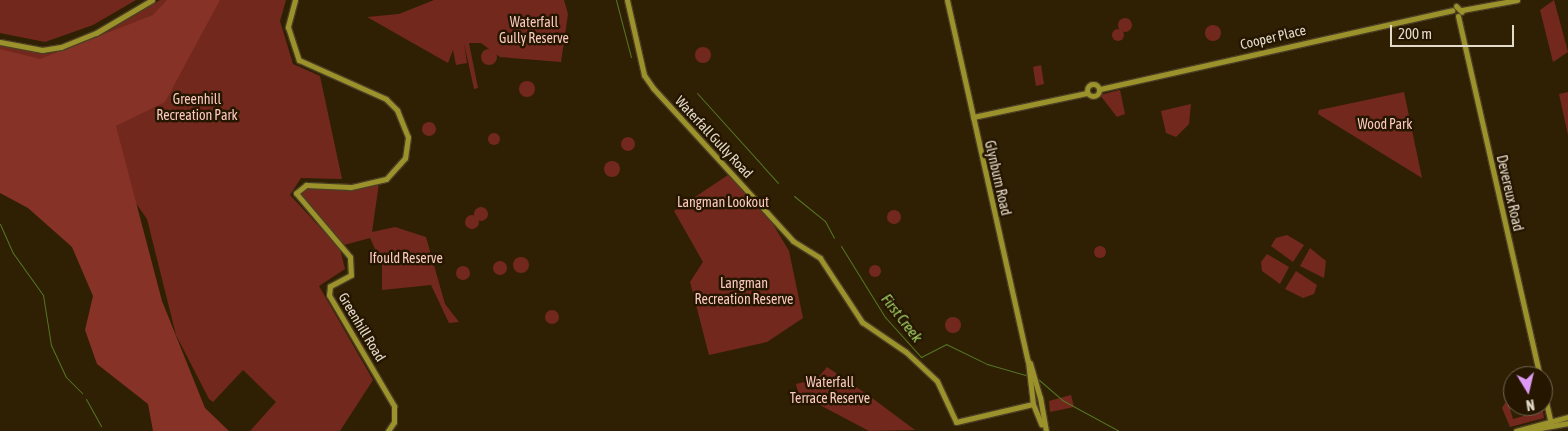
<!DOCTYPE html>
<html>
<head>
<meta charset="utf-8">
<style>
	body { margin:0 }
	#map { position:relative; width:1568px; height:431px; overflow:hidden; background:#2f2004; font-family:"Asap Condensed",sans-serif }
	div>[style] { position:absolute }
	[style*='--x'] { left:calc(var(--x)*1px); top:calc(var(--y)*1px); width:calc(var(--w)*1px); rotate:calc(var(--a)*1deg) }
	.green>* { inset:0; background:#73281d }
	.round { border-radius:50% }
	.forest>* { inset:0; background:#863226 }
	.stream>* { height:1px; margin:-0.5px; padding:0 0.5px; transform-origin:0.5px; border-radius:0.5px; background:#557723 }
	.roads { filter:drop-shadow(1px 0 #4c3e24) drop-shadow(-1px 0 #4c3e24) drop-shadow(0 1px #4c3e24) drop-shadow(0 -1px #4c3e24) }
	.secondary>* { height:5px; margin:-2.5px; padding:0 2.5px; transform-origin:2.5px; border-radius:2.5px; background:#9b922b }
	.secondary>.ring { margin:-2.5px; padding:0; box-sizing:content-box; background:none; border:5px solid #9b922b; border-radius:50% }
	span { translate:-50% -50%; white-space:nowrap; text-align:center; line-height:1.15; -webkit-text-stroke:5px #251600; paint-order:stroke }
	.park-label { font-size:14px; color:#fbc9bf }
	.street-label { font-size:14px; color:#e3d9c9 }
	.water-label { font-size:15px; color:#a5d568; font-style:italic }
	.north { position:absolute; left:1503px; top:366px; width:50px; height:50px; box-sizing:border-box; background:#251600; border:1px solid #716450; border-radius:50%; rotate:171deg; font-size:14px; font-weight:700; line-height:20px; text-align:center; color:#e3d9c9 }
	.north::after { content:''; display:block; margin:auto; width:18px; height:22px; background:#dd99f4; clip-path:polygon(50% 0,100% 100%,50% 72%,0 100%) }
	.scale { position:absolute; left:1390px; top:25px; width:124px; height:22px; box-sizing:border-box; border:2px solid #e3d9c9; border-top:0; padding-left:6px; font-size:15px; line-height:18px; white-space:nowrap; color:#e3d9c9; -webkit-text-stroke:4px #251600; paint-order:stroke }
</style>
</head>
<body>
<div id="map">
	<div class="green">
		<div style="clip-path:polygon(0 0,136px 0,93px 25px,45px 42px,0 33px)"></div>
		<div style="clip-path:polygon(160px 0,286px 0,280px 21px,293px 64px,320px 76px,342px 179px,301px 178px,290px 195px,340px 249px,345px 269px,319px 286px,373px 380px,340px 431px,250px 431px,276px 402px,243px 370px,213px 402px,209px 399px,176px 335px,147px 219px,70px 109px,0 65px,0 45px,46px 54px,98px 37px)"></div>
		<div style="clip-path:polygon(434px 0,564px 0,568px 14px,561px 62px,500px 57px,481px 43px,469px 43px,478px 88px,474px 89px,464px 43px,467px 63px,456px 65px,453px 50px,448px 63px,367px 17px,399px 14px)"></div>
		<div style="clip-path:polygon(1554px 0,1568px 52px,1553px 62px,1540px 10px)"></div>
		<div class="round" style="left:1118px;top:18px;width:14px;height:14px"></div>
		<div class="round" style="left:1205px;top:25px;width:16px;height:16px"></div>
		<div class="round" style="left:1112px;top:29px;width:12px;height:12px"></div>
		<div class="round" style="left:695px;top:47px;width:16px;height:16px"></div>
		<div class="round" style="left:481px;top:49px;width:16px;height:16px"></div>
		<div style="clip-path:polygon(1041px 65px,1044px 84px,1036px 86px,1033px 67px)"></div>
		<div class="round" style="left:519px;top:81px;width:16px;height:16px"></div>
		<div style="clip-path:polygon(1120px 90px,1125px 114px,1117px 117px,1100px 95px)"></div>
		<div style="clip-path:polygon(1404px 92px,1422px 178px,1318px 114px,1319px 110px)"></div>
		<div style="clip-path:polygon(1568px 92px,1568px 135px,1559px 94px)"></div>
		<div style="clip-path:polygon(1191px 104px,1189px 124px,1176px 137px,1166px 133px,1161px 111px)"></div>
		<div class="round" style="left:422px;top:122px;width:14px;height:14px"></div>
		<div class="round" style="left:488px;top:133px;width:12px;height:12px"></div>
		<div class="round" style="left:621px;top:137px;width:14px;height:14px"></div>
		<div class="round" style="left:604px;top:161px;width:16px;height:16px"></div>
		<div style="clip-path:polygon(728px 175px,767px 214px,789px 251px,803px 318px,767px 342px,709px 355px,690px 282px,703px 262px,674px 211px)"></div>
		<div style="clip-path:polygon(379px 183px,372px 232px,395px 227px,426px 237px,445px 304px,459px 322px,449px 323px,431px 285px,382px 290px,382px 264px,370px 238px,344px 245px,296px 190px,306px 185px)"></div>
		<div class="round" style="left:474px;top:207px;width:14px;height:14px"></div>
		<div class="round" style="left:887px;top:210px;width:14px;height:14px"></div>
		<div class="round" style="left:465px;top:215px;width:14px;height:14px"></div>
		<div style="clip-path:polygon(1287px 235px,1304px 245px,1293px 262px,1271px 246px,1276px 238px)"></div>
		<div class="round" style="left:1094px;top:246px;width:12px;height:12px"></div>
		<div style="clip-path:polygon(1310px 248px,1326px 261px,1324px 278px,1300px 266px)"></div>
		<div style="clip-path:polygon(1267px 254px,1289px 267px,1280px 284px,1262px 271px,1261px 262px)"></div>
		<div class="round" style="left:513px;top:257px;width:16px;height:16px"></div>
		<div class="round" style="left:493px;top:261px;width:14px;height:14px"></div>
		<div class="round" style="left:869px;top:265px;width:12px;height:12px"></div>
		<div class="round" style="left:456px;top:266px;width:14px;height:14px"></div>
		<div style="clip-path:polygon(1296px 271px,1317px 285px,1314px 294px,1303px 298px,1285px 289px)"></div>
		<div class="round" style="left:545px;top:310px;width:14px;height:14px"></div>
		<div class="round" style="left:945px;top:317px;width:16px;height:16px"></div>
		<div style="clip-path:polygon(827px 367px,868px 395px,915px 430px,869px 431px,818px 404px,801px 404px,796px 384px,817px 379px)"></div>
		<div style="clip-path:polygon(1071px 395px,1074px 407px,1050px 412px,1049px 401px)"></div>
		<div style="clip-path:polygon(1505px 403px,1523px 406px,1510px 409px,1513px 419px,1538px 412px,1537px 406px,1542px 406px,1544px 418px,1510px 427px,1502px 408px)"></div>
	</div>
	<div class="forest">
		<div style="clip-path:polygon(167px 0,220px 0,165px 102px,116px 126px,162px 301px,205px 408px,229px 431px,153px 431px,148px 404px,97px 364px,85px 330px,93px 296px,72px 247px,28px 208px,0 193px,0 49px,40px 59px,153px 15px)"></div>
	</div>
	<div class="stream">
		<div style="--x:616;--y:0;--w:59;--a:75.3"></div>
		<div style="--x:697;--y:93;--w:121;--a:48"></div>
		<div style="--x:794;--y:196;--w:40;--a:39"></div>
		<div style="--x:825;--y:221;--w:19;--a:62"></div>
		<div style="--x:0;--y:224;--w:32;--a:66"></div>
		<div style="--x:13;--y:253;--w:52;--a:54.5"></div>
		<div style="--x:43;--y:295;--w:51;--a:80.9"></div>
		<div style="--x:51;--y:345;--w:35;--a:65"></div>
		<div style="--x:66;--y:377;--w:23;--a:45"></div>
		<div style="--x:841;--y:246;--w:84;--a:58.2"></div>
		<div style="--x:885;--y:317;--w:54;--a:48"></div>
		<div style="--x:921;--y:357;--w:28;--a:-27"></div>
		<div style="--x:946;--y:344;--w:46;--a:26"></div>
		<div style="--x:987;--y:364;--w:40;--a:16"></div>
		<div style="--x:1038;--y:379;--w:32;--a:41"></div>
		<div style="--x:1062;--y:400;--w:65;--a:28.5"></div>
		<div style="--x:86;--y:399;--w:31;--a:61"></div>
	</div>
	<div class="roads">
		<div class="secondary">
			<div style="--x:295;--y:0;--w:28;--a:105"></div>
			<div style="--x:288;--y:27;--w:35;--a:72"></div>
			<div style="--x:299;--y:60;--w:95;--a:24.1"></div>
			<div style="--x:386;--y:99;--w:16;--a:45"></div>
			<div style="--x:397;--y:110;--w:29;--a:68"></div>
			<div style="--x:408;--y:137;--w:21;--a:98"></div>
			<div style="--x:405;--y:158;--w:28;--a:132"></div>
			<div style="--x:386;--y:179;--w:37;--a:167"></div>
			<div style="--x:350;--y:187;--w:44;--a:-177.4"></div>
			<div style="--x:306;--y:185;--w:13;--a:141"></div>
			<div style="--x:296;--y:193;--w:84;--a:49.8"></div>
			<div style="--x:350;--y:257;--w:18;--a:87"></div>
			<div style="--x:351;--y:275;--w:24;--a:152"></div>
			<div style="--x:330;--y:286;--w:9;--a:96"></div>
			<div style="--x:329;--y:295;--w:129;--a:59.6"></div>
			<div style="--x:394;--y:406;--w:16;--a:90"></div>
			<div style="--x:394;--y:422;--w:11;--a:124"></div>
			<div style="--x:627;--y:0;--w:77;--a:77.2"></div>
			<div style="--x:644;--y:75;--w:16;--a:55"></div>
			<div style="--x:653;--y:88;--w:207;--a:47.5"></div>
			<div style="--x:793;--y:241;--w:32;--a:32"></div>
			<div style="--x:820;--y:258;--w:77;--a:56.7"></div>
			<div style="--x:862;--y:322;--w:53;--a:34.3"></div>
			<div style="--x:906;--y:352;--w:42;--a:43.1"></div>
			<div style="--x:937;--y:381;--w:45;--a:65.1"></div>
			<div style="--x:956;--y:422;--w:79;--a:-13.2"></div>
			<div style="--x:947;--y:0;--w:370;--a:77.4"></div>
			<div style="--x:1028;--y:361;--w:43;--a:83.4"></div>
			<div style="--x:1456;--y:6;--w:8;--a:45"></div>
			<div style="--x:1462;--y:10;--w:56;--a:-10.3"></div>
			<div style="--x:1458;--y:16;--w:369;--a:77.2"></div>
			<div style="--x:0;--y:42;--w:43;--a:10.8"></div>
			<div style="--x:42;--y:50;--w:19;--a:-9"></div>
			<div style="--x:61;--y:47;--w:38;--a:-22"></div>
			<div style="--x:96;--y:33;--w:65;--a:-30.5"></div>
			<div class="ring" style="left:1087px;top:84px;width:7px;height:7px"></div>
			<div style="--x:1100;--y:89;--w:361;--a:-12.6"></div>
			<div style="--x:973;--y:117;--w:116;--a:-11.9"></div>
			<div style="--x:1030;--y:363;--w:35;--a:74"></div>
			<div style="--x:1543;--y:389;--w:36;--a:77"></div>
			<div style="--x:1040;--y:397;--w:35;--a:80"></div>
			<div style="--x:1033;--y:404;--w:22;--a:68"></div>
			<div style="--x:1529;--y:430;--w:40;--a:-10"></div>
			<div style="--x:1516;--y:431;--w:54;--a:-15.1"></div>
		</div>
	</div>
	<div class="park-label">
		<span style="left:534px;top:30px">Waterfall<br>Gully Reserve</span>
		<span style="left:197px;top:107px">Greenhill<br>Recreation Park</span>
		<span style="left:1385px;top:124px">Wood Park</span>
		<span style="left:723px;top:202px">Langman Lookout</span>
		<span style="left:406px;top:258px">Ifould Reserve</span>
		<span style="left:744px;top:291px">Langman<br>Recreation Reserve</span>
		<span style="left:830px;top:390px">Waterfall<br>Terrace Reserve</span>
	</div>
	<div class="street-label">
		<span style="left:1273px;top:37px;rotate:-13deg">Cooper Place</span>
		<span style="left:714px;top:137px;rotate:47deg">Waterfall Gully Road</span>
		<span style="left:998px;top:178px;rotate:77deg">Glynburn Road</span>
		<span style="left:1510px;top:193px;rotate:77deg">Devereux Road</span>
		<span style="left:362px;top:327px;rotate:59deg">Greenhill Road</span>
	</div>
	<div class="water-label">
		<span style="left:902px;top:318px;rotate:52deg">First Creek</span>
	</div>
	<div class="north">N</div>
	<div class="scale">200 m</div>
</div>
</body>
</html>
